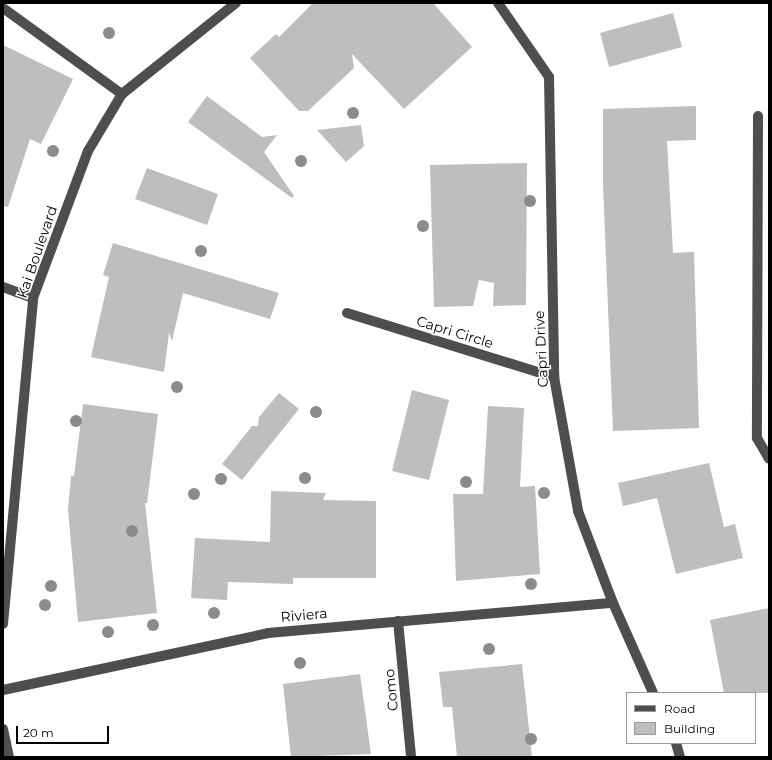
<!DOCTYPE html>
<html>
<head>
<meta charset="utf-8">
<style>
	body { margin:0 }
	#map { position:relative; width:772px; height:760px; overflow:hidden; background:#fff; font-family:Montserrat,sans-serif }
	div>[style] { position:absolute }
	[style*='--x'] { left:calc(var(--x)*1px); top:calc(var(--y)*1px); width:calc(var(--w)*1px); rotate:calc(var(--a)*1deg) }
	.building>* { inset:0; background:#bebebe }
	.minor>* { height:10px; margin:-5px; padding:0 5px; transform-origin:5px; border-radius:5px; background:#4e4e4e }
	.trees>* { width:12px; height:12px; margin:-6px; border-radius:50%; background:#8b8b8b }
	span { translate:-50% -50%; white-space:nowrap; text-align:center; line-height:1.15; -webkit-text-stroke:3px #fff; paint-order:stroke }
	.street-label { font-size:14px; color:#000 }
	.frame { position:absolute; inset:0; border:4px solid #000; pointer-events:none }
	.legend { position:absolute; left:626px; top:692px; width:130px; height:52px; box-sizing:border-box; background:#fff; border:1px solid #999; margin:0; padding:5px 7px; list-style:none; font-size:12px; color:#000 }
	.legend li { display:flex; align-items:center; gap:8px; height:20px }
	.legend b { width:20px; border:1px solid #999 }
	.scale { position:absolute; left:16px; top:726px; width:93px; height:18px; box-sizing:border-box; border:2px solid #000; border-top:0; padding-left:5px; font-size:12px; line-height:14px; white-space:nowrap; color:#000; -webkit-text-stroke:3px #fff; paint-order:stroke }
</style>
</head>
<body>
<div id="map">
	<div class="building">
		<div style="clip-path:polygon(313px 3px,433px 3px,472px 47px,404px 109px,352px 54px,354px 68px,308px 111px,299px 111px,250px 58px,276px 34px,279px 37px)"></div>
		<div style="clip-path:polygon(673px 13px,682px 47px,609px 67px,600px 33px)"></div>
		<div style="clip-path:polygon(3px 45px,73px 79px,41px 144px,30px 139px,8px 207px,3px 206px)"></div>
		<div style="clip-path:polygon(207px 96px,262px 137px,277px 135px,264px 152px,294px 196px,292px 198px,188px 122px)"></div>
		<div style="clip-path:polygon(696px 106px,696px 140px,667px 141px,673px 253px,694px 252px,699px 428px,613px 431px,603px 184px,603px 109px)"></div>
		<div style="clip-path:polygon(361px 125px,364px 146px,346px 162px,317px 130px)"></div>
		<div style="clip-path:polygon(527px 163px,526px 305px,493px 306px,494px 283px,479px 280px,473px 306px,434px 307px,430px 165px)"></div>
		<div style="clip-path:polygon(147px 168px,218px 194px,207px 225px,135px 199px)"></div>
		<div style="clip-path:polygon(113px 243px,279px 293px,270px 319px,183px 293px,172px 341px,169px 333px,164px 372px,91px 357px,109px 277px,103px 275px)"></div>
		<div style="clip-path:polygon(412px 390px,449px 400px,429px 480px,392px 471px)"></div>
		<div style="clip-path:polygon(279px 393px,299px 409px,242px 480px,222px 464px,252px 426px,258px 426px,259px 417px)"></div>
		<div style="clip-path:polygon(83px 404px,158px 414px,147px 503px,145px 503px,157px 613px,78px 622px,68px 510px,71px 476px,74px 476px)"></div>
		<div style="clip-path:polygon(488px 406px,524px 408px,520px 487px,535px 486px,540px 574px,456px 581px,453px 494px,483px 494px)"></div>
		<div style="clip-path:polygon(709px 463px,724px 527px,735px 524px,743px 558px,676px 574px,657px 498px,623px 506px,618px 483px)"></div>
		<div style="clip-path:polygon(271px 491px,326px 493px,323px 500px,376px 501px,376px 578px,293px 578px,293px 584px,228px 582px,227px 600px,191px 598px,195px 538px,270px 542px)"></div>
		<div style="clip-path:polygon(769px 608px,769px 693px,724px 693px,710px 620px)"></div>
		<div style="clip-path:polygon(522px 664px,532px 757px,457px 757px,452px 707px,443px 707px,439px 672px)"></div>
		<div style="clip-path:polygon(360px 674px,371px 754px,291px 757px,283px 684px)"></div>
	</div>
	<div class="minor">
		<div style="--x:498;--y:3;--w:90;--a:55.4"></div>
		<div style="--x:549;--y:77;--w:300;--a:89"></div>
		<div style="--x:554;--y:377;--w:136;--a:79.8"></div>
		<div style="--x:578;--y:511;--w:98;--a:69.2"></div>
		<div style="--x:613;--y:603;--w:98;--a:66"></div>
		<div style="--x:3;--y:8;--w:147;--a:35.9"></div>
		<div style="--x:758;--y:116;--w:322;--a:90.2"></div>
		<div style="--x:757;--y:438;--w:24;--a:60"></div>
		<div style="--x:3;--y:287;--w:32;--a:20"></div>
		<div style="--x:347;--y:313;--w:217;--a:17.2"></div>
		<div style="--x:398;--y:621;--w:137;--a:84.5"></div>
		<div style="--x:3;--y:624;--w:327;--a:-84.7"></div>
		<div style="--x:33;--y:298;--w:157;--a:-69.5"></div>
		<div style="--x:88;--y:151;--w:66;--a:-59.2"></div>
		<div style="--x:122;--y:94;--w:146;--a:-38.6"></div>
		<div style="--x:3;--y:690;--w:271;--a:-12.1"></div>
		<div style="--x:268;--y:633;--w:346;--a:-5"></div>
		<div style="--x:3;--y:729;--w:29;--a:78"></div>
		<div style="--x:676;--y:743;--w:15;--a:74"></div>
	</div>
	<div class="trees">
		<div style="left:109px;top:33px"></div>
		<div style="left:353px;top:113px"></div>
		<div style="left:53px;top:151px"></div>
		<div style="left:301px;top:161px"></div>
		<div style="left:530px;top:201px"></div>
		<div style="left:423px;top:226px"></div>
		<div style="left:201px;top:251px"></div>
		<div style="left:177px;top:387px"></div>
		<div style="left:316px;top:412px"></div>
		<div style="left:76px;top:421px"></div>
		<div style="left:305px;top:478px"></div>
		<div style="left:221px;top:479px"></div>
		<div style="left:466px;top:482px"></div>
		<div style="left:544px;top:493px"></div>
		<div style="left:194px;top:494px"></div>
		<div style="left:132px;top:531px"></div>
		<div style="left:531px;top:584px"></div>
		<div style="left:51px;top:586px"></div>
		<div style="left:45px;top:605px"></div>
		<div style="left:214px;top:613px"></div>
		<div style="left:153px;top:625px"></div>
		<div style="left:108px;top:632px"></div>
		<div style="left:489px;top:649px"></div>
		<div style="left:300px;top:663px"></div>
		<div style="left:531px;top:739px"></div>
	</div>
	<div class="street-label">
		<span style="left:37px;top:252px;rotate:-71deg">Kai Boulevard</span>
		<span style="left:455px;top:332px;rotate:17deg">Capri Circle</span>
		<span style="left:541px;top:349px;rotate:-93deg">Capri Drive</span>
		<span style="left:304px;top:615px;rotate:-5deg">Riviera</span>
		<span style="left:391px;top:690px;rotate:-96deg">Como</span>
	</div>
	<div class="frame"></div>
	<ul class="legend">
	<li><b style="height:5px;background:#4e4e4e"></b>Road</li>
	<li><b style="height:11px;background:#bebebe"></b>Building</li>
	</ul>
	<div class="scale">20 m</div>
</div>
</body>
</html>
